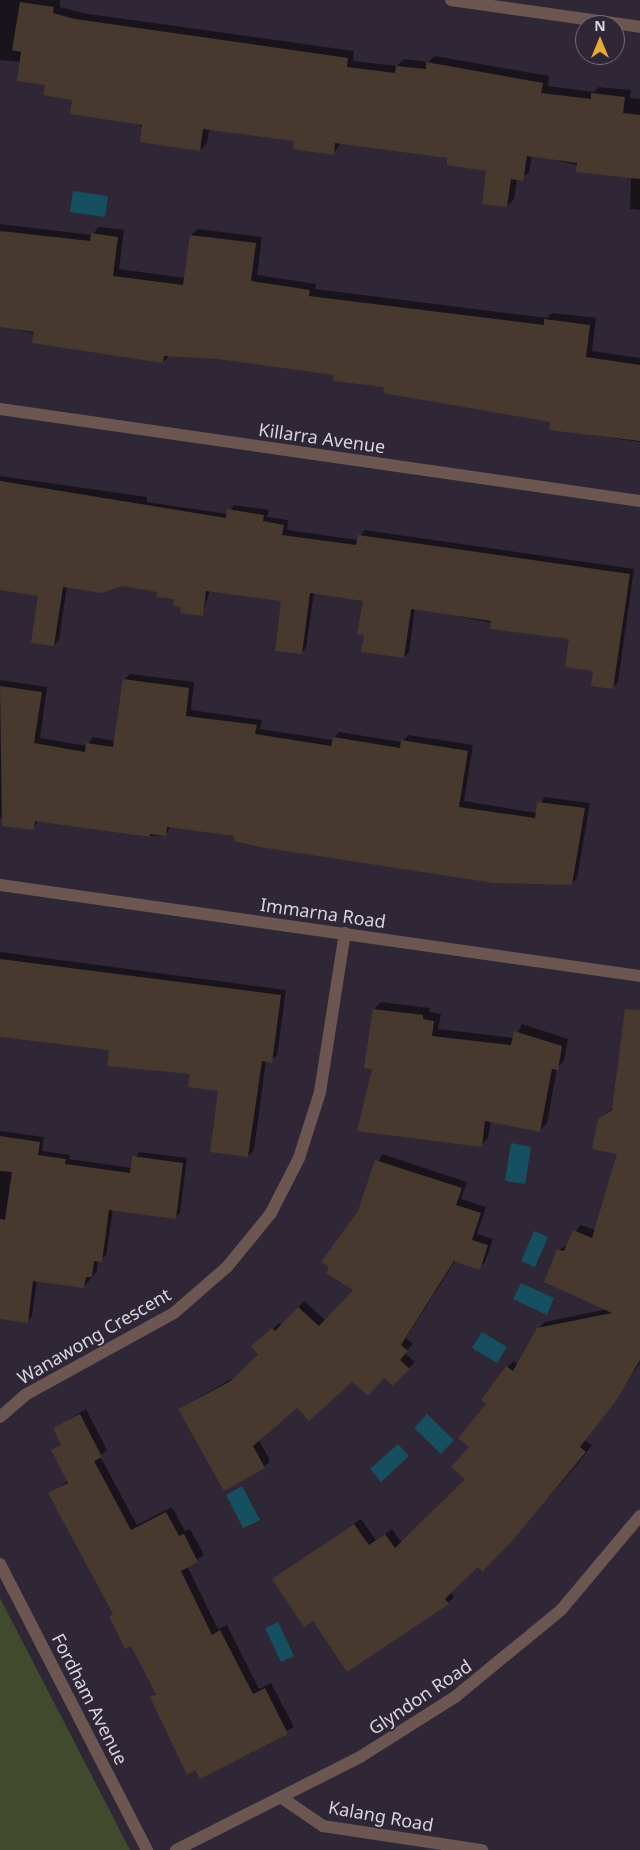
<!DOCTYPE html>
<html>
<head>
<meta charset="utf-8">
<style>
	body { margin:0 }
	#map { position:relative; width:640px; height:1850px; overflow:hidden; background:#2f2736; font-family:"Noto Sans",sans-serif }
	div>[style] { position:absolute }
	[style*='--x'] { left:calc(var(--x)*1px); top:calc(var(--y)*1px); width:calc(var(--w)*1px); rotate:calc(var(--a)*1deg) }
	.green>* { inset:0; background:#424a2e }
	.water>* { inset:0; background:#164f5f }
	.shadow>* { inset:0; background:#0007 }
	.building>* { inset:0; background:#48392e }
	.minor>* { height:12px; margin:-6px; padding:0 6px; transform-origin:6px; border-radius:6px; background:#6b5652 }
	span { translate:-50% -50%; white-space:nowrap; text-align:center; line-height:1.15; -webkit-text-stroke:4px #2f2736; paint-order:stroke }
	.street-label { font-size:18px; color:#d9d4de }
	.north { position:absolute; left:575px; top:15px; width:50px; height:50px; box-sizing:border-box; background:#2f2736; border:1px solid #736c79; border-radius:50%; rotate:0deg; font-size:14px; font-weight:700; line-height:20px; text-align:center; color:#d9d4de }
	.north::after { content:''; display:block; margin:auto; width:18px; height:22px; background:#e5ad35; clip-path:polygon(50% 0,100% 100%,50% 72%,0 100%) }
</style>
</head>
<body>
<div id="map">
	<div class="green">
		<div style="clip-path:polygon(0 1598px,63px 1720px,130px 1850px,0 1850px)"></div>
	</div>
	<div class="water">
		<div style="clip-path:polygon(73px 191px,108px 196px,105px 217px,70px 212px)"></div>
		<div style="clip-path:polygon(511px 1143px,531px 1147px,525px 1184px,505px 1181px)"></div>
		<div style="clip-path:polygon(534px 1231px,548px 1237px,535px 1267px,521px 1261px)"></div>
		<div style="clip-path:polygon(521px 1283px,554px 1298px,547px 1315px,513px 1299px)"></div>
		<div style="clip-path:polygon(482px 1332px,507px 1347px,497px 1363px,472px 1348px)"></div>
		<div style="clip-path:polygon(427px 1414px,454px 1440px,441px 1454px,414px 1428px)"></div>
		<div style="clip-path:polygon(398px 1444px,409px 1456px,381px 1482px,370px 1469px)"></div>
		<div style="clip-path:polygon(242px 1486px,260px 1520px,243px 1528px,226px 1495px)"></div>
		<div style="clip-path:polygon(278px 1622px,294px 1656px,281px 1662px,265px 1628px)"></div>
	</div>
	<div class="shadow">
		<div style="clip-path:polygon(0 0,60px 0,60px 7px,82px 13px,354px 51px,353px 61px,397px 66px,404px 59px,428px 62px,435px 56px,549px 76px,548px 86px,594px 92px,599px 87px,631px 90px,630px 98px,640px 99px,640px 210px,630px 209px,631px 177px,532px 155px,529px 173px,517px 179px,514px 199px,507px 206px,488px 169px,449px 157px,341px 143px,333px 154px,295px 140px,209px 129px,207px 143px,200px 150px,73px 99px,21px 62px,0 60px)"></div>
		<div style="clip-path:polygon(0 224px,92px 235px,99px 227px,124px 230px,119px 269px,185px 278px,191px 235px,198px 229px,262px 237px,257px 275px,316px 284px,315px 289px,547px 318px,552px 313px,596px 318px,592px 351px,640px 358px,640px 442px,550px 429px,552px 421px,335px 374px,218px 358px,170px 355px,163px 362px,0 326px)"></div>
		<div style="clip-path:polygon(0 476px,147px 497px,147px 502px,228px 514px,234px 505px,269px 510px,267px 517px,288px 520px,287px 530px,358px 540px,364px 530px,634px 569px,618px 682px,613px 687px,571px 638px,415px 608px,409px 652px,404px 657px,365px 634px,364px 600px,314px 593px,306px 648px,301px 653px,283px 600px,210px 590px,202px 615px,159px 591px,121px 585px,67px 586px,59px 640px,54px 645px,40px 595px,0 589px)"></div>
		<div style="clip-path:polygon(130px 674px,194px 682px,191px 710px,262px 720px,260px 729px,332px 740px,339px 732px,402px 742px,408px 735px,473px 745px,464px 801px,537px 813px,544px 797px,590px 803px,577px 878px,571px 884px,171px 827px,165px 835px,149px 836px,39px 820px,33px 829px,0 817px,0 680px,47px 687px,40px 738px,87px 746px,93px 737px,115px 741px,124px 680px)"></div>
		<div style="clip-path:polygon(0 952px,286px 990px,277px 1056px,266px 1061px,254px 1150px,248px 1156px,219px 1090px,191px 1073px,111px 1049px,0 1035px)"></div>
		<div style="clip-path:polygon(381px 1002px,430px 1008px,429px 1012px,441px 1014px,438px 1029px,514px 1038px,522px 1024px,568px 1039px,564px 1061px,557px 1068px,547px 1123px,539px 1131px,491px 1121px,488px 1138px,481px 1146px,374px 1068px,374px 1009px)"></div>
		<div style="clip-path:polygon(640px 1016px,640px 1363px,585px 1441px,592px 1445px,577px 1465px,489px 1564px,478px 1565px,451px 1592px,454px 1597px,448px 1603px,347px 1670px,314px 1619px,273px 1579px,361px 1519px,376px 1540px,392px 1529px,402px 1543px,467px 1479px,471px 1447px,488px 1404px,507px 1367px,514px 1361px,518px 1364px,538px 1329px,545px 1322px,608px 1309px,558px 1250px,568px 1245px,580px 1225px,596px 1230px,618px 1153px,599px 1119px,614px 1107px)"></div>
		<div style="clip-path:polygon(0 1131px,44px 1137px,42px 1151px,70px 1155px,69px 1159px,132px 1168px,139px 1152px,187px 1158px,180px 1213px,175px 1218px,113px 1209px,106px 1256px,98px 1260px,97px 1271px,84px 1287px,37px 1280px,32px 1316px,27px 1321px,0 1318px)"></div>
		<div style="clip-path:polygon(382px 1154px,467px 1182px,461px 1199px,486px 1207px,477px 1234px,493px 1239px,485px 1262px,479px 1268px,456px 1260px,406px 1338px,413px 1344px,405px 1353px,415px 1362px,393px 1385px,384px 1376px,352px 1381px,297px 1406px,259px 1440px,270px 1461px,264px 1467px,179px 1409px,236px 1376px,259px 1355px,259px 1340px,279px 1323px,282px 1325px,304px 1301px,326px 1321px,354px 1290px,359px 1211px)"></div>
		<div style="clip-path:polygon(86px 1409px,107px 1450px,100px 1456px,137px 1525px,172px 1507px,185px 1531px,190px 1529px,204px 1555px,187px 1566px,218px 1629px,227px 1625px,259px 1689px,271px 1683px,294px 1727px,200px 1777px,151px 1698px,157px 1692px,132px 1645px,110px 1616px,114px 1613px,50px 1494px,68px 1481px,53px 1451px,62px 1443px,54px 1429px)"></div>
	</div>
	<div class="building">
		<div style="clip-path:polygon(20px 2px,54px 7px,53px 13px,75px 19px,348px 58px,347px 67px,395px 73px,396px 66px,426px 69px,426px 62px,543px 83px,541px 93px,591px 99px,591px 93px,625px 97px,623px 113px,640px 115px,640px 179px,576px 172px,577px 163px,527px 156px,523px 181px,511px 179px,507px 207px,482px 204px,486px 171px,447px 165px,447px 158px,335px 143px,334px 155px,293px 149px,294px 141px,203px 129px,200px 151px,140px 142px,142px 125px,70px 114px,72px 100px,43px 95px,45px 85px,17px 81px,21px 52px,12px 50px)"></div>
		<div style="clip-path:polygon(0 231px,90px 241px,91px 233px,118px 237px,113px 276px,183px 285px,190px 235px,256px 243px,251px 281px,310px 290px,309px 296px,544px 325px,544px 319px,590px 325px,586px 357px,640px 365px,640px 441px,549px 430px,550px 422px,383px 393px,384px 387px,333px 381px,334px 375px,218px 359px,164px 356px,163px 363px,32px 343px,34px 332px,0 327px)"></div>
		<div style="clip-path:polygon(0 481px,226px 518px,227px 509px,264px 515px,263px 521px,284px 525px,282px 535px,356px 545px,358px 535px,630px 574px,613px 689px,591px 686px,593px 671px,565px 667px,569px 639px,490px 629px,491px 621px,411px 609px,404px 658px,361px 652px,364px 635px,357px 634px,363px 601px,310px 593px,302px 654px,275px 651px,281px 601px,206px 591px,203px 616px,180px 613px,181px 607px,173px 606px,174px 599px,156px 597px,157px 592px,122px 586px,102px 593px,63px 587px,54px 646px,31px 643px,38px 596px,0 590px)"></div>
		<div style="clip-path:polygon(123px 679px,189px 688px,186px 716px,257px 725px,255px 734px,331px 746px,333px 737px,400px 748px,401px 740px,468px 751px,459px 807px,535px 818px,537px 802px,585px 808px,572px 885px,494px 883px,260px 847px,234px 841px,234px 836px,167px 827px,166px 836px,150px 834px,150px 837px,35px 821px,34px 830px,2px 826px,0 686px,42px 692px,34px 743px,85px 752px,86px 743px,113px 747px)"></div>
		<div style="clip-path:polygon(0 959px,281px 995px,272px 1063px,262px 1061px,248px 1157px,210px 1152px,218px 1091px,188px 1087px,190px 1074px,107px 1066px,109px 1050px,0 1037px)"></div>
		<div style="clip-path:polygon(373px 1009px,423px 1015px,423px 1019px,434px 1021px,432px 1036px,511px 1045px,514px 1031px,562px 1046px,558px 1070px,552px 1069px,540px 1132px,485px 1121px,482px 1147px,357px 1131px,372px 1069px,364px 1068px)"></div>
		<div style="clip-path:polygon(625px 1009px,640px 1010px,640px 1360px,616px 1401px,580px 1447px,586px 1452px,512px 1541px,482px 1572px,478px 1567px,445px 1599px,449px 1604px,347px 1672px,313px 1621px,304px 1627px,272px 1579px,354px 1524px,369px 1545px,385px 1534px,395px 1548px,465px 1479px,451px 1467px,469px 1447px,458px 1438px,486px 1404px,481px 1400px,506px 1366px,513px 1371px,537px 1328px,612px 1313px,544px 1282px,557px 1249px,564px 1251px,573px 1230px,592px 1238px,617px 1154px,592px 1149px,598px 1119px,612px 1110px)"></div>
		<div style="clip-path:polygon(0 1136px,40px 1142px,38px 1155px,66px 1159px,65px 1164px,130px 1173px,132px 1156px,183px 1163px,176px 1219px,109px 1210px,102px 1262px,94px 1261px,92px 1277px,86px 1277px,84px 1288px,33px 1281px,28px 1323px,0 1319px,0 1219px,5px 1220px,12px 1172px,0 1171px)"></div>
		<div style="clip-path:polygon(375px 1160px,462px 1188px,456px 1205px,481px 1213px,472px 1240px,488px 1245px,480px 1270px,454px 1261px,401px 1345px,408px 1351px,400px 1360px,410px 1369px,393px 1386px,384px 1378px,368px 1396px,352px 1382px,309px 1421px,297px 1408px,253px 1446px,265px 1468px,224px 1491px,178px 1409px,229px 1382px,258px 1355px,251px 1346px,272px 1328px,275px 1331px,298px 1307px,319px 1326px,353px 1290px,326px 1273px,329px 1267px,321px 1262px,358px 1211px)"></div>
		<div style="clip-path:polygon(80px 1414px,102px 1457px,94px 1461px,131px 1530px,166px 1512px,179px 1536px,184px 1534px,198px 1562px,181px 1571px,212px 1635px,220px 1630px,253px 1694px,265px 1688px,288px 1734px,200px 1779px,195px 1770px,187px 1775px,150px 1697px,156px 1694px,131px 1646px,125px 1649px,109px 1616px,113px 1614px,48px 1493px,68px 1483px,51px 1450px,61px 1445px,53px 1428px)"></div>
	</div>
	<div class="minor">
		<div style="--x:451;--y:0;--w:191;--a:8.1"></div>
		<div style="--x:0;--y:409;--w:647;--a:8.18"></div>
		<div style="--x:0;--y:885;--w:646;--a:8.09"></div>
		<div style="--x:0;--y:1417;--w:33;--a:-41"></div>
		<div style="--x:25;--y:1395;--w:170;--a:-28.8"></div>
		<div style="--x:174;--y:1313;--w:70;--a:-41"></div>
		<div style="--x:227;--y:1267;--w:70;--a:-50.8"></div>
		<div style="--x:271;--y:1213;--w:62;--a:-63"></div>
		<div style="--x:299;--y:1158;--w:69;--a:-72.3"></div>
		<div style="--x:320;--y:1092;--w:161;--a:-81.1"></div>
		<div style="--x:0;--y:1564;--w:322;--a:62.8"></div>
		<div style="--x:282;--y:1798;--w:50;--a:34.3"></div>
		<div style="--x:323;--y:1826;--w:161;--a:8.6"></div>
		<div style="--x:176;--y:1850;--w:206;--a:-26.8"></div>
		<div style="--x:360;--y:1757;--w:112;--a:-32.3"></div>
		<div style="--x:455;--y:1697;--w:137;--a:-39.4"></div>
		<div style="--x:561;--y:1610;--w:123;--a:-50"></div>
	</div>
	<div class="street-label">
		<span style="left:322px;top:438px;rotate:8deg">Killarra Avenue</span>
		<span style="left:323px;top:913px;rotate:8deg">Immarna Road</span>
		<span style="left:94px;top:1336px;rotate:-30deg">Wanawong Crescent</span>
		<span style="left:420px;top:1697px;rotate:-34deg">Glyndon Road</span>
		<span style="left:90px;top:1699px;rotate:63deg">Fordham Avenue</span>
		<span style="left:381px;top:1816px;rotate:10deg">Kalang Road</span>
	</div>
	<div class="north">N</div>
</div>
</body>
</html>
